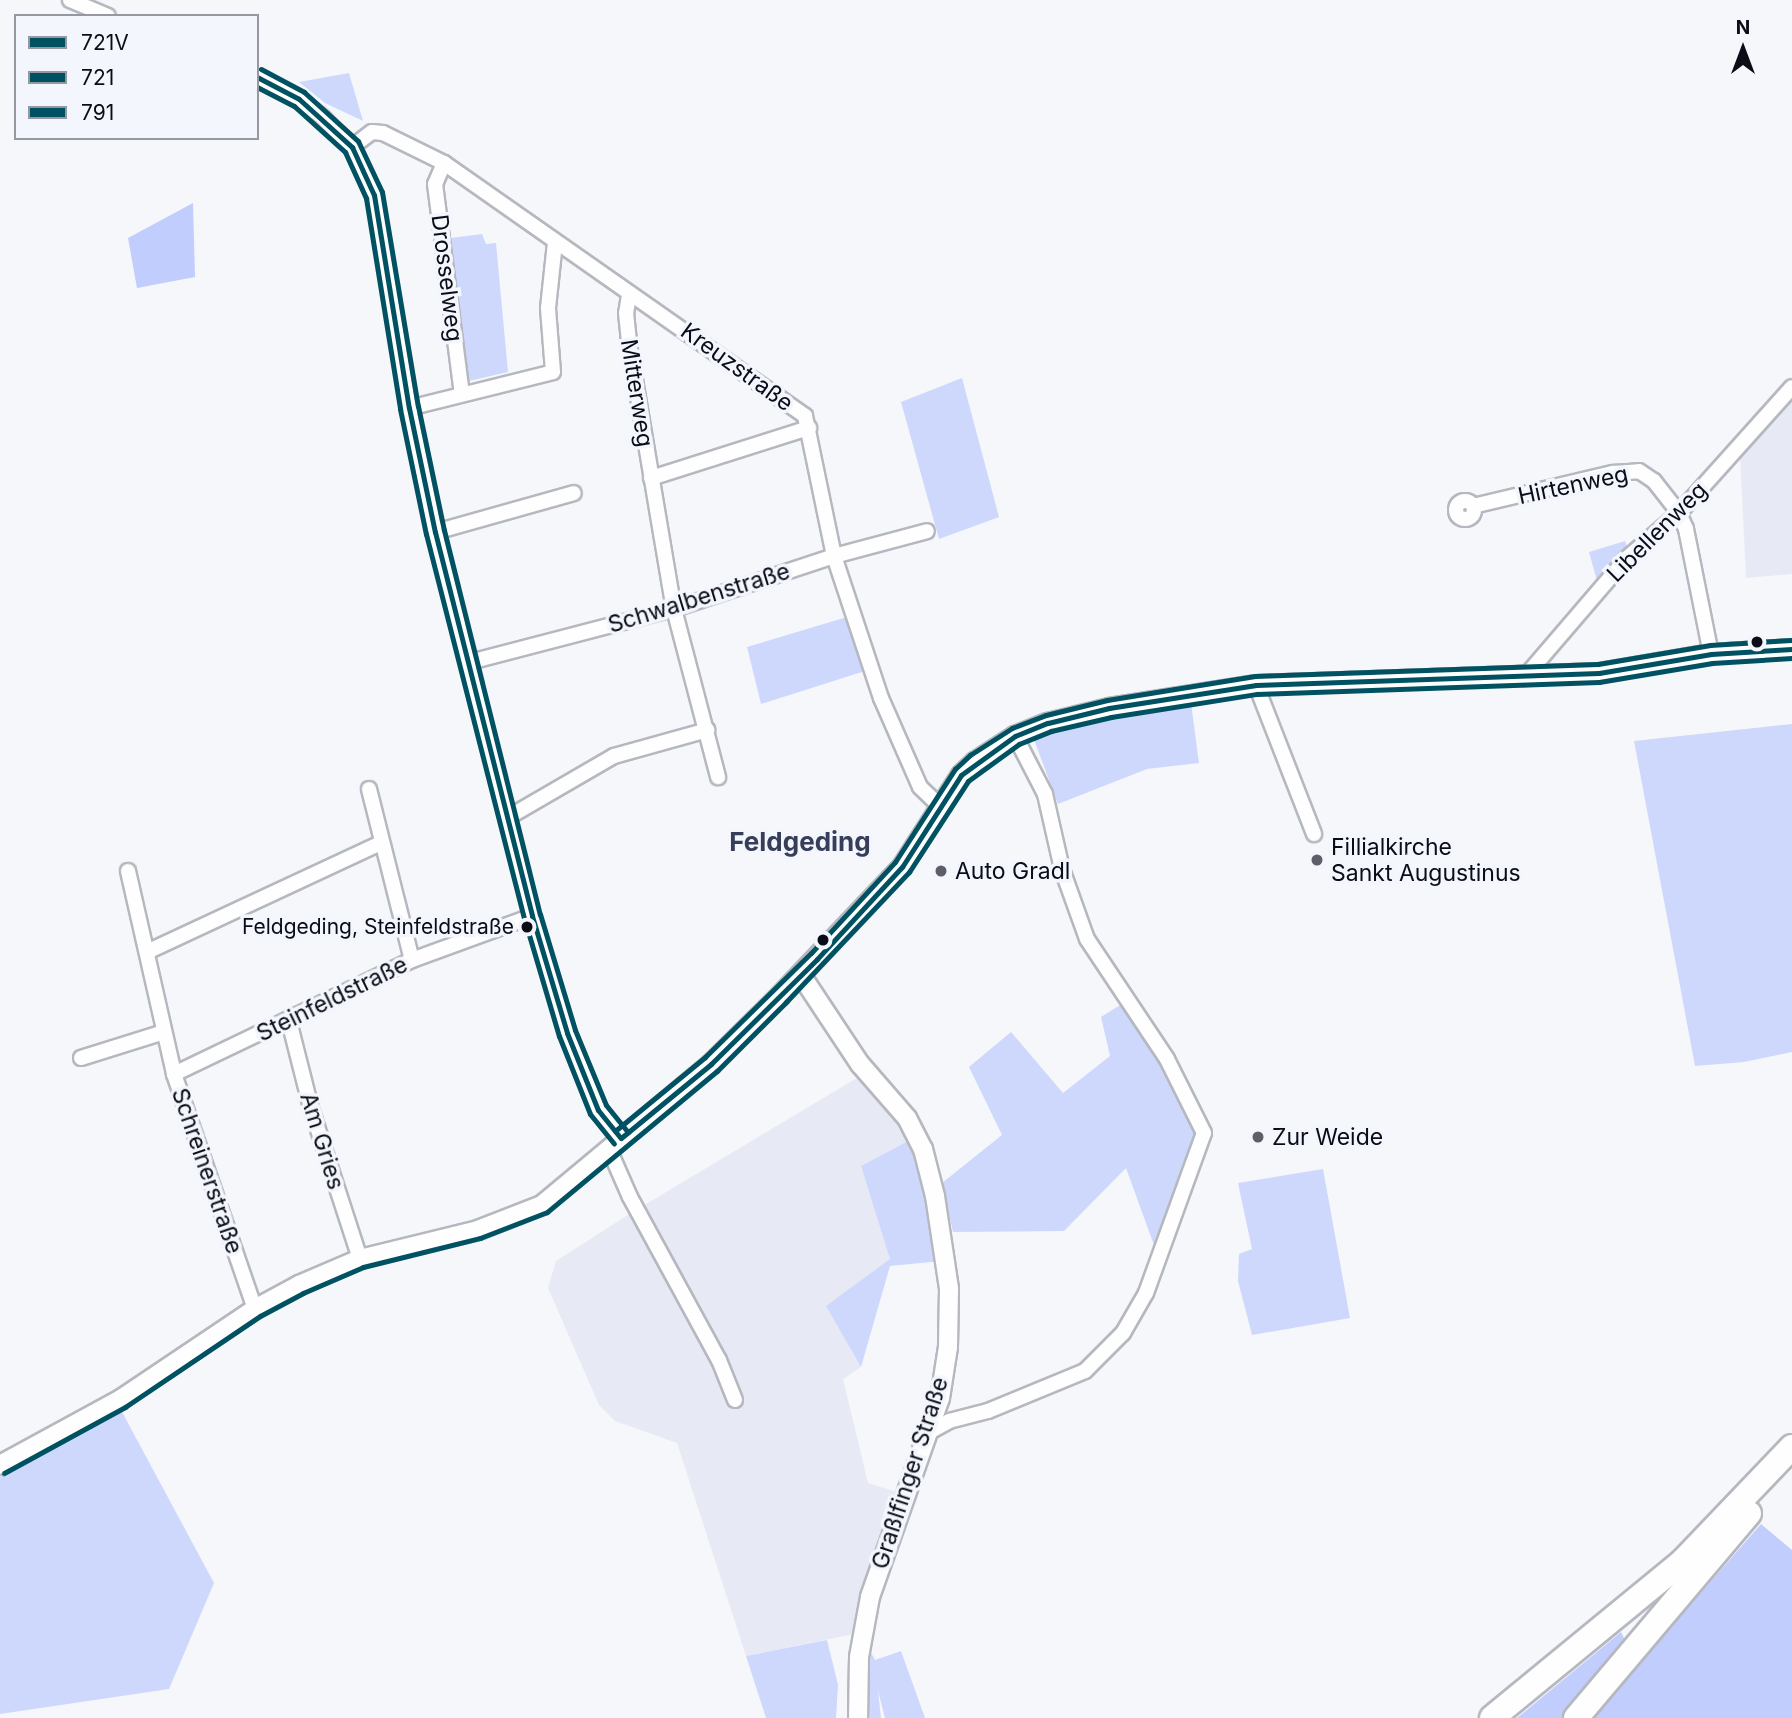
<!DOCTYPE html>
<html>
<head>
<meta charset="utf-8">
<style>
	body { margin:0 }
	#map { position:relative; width:1792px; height:1718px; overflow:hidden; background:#f6f7fb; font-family:Inter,sans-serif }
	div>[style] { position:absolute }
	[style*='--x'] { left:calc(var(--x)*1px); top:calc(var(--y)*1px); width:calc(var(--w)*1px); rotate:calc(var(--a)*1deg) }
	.built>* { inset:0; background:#e7eaf5 }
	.green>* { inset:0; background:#ced8fd }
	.forest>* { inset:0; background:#c1cdfd }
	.roads { filter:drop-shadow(2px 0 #b6b8bf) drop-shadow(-2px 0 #b6b8bf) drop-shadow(0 2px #b6b8bf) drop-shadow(0 -2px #b6b8bf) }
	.minor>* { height:14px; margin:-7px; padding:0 7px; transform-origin:7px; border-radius:7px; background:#fefefe }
	.minor>.ring { margin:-7px; padding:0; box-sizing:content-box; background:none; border:14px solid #fefefe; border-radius:50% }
	.tertiary>* { height:18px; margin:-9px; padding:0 9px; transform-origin:9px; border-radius:9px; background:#fefefe }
	.trunk>* { height:24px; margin:-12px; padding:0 12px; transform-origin:12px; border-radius:12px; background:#fefefe }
	.bus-1>* { height:5px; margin:-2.5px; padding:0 2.5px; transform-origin:2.5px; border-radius:2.5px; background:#005262 }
	.bus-2>* { height:5px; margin:-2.5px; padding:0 2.5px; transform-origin:2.5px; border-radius:2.5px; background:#005262 }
	.bus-3>* { height:5px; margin:-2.5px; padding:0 2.5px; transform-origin:2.5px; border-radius:2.5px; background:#005262 }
	.dots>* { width:19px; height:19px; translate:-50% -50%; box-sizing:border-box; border:4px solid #f4f6fd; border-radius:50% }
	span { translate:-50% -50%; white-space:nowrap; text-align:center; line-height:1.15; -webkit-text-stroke:7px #f4f6fd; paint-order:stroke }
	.bus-label { font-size:21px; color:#0a0c17 }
	.right { translate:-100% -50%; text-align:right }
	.street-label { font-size:23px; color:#0a0c17 }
	.poi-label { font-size:23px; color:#0a0c17 }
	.left { translate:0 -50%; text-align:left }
	.quarter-label { font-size:26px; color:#373e59; font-weight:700 }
	.legend { position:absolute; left:14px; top:14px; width:245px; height:126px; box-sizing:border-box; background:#f4f6fd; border:2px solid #9698a1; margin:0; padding:9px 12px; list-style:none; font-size:21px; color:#0a0c17 }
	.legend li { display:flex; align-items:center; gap:14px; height:35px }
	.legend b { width:35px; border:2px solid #9698a1 }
	.north { position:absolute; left:1708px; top:14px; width:70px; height:70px; -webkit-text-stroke:5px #f4f6fd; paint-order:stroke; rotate:0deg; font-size:19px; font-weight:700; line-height:28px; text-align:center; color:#0a0c17 }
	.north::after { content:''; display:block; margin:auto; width:24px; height:32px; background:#0a0c17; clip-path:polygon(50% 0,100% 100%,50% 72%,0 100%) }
</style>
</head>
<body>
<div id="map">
	<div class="built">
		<div style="clip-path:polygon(1792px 389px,1792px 574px,1746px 578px,1740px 454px)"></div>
		<div style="clip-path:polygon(862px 1075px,910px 1140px,861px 1166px,891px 1259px,827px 1306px,861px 1367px,843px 1379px,868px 1483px,897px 1492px,854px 1634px,746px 1656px,677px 1443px,615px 1421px,599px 1405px,548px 1288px,556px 1261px,631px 1213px)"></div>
	</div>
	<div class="green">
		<div style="clip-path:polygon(349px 73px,363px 121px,325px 103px,299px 82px)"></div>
		<div style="clip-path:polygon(482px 234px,486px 244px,496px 243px,508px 372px,469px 381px,451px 238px)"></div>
		<div style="clip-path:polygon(962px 378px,999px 517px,939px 539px,901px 402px)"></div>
		<div style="clip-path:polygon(1625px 541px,1628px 550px,1597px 581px,1589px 552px)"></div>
		<div style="clip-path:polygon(847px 617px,865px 671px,761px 704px,747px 647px)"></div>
		<div style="clip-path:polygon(1191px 703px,1199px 763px,1147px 769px,1058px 804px,1033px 737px,1114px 717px)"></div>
		<div style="clip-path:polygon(1792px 724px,1792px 1052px,1744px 1062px,1695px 1066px,1634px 741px)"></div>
		<div style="clip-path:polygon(1125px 1002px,1203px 1132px,1155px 1248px,1126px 1168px,1064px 1231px,953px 1232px,942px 1183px,1002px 1135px,969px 1067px,1011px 1032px,1063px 1093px,1110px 1056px,1101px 1017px)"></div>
		<div style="clip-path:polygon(910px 1140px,917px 1157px,941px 1261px,890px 1266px,861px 1367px,826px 1306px,890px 1259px,861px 1166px)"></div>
		<div style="clip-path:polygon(1323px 1169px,1350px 1318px,1252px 1335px,1238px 1281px,1239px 1254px,1252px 1249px,1238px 1183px)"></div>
		<div style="clip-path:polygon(121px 1410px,214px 1583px,169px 1689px,0 1714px,0 1477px)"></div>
		<div style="clip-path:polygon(827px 1640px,838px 1685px,836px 1718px,766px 1718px,746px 1656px)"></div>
		<div style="clip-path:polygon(869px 1649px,875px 1660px,901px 1651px,925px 1718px,885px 1718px,878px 1691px,881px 1718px,867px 1718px)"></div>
	</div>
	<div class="forest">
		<div style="clip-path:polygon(193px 203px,195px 277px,137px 288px,128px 238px)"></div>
		<div style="clip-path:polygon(1761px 1524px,1792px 1550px,1792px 1718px,1591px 1718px)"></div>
		<div style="clip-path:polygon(1621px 1632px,1628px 1646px,1566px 1718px,1517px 1718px)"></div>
	</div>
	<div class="roads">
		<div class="minor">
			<div style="--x:70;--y:0;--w:41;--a:22.8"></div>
			<div style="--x:257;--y:77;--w:47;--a:27.6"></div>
			<div style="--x:299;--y:99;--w:31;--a:38"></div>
			<div style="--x:323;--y:118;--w:41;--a:45"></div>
			<div style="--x:352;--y:147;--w:53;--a:65.4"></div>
			<div style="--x:374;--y:195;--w:216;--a:80.7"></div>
			<div style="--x:409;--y:408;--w:127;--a:78.2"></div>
			<div style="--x:435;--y:532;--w:396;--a:75.8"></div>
			<div style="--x:532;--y:916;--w:122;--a:73.3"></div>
			<div style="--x:567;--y:1033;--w:83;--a:68.1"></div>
			<div style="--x:598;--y:1110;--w:36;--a:51"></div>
			<div style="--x:352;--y:147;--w:25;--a:-37"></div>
			<div style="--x:372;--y:132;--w:11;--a:5"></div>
			<div style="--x:383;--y:133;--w:68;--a:26.2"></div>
			<div style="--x:444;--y:163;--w:441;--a:35"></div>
			<div style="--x:805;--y:416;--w:143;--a:78.3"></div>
			<div style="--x:834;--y:556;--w:150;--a:71.7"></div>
			<div style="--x:881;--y:698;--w:97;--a:66.3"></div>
			<div style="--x:920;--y:787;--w:29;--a:44"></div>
			<div style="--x:444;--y:163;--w:23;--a:113"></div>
			<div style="--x:435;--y:184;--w:212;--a:82.7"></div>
			<div style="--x:629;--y:295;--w:18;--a:99"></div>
			<div style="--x:626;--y:313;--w:31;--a:84"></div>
			<div style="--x:629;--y:344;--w:269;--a:80.4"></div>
			<div style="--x:674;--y:609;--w:174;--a:75.3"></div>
			<div style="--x:409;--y:408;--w:148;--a:-14"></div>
			<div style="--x:553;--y:372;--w:64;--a:-94.5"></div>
			<div style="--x:548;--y:308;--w:66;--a:-83.9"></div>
			<div style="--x:651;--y:478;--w:166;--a:-17.6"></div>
			<div class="ring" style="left:1456px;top:501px;width:4px;height:4px"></div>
			<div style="--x:1473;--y:506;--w:144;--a:-13.3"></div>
			<div style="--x:1613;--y:473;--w:26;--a:-4"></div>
			<div style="--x:1639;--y:471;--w:18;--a:34"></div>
			<div style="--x:1654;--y:481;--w:41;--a:52"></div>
			<div style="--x:1679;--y:513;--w:17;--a:66"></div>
			<div style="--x:1686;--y:529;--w:127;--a:78.7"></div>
			<div style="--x:435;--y:532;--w:144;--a:-15.7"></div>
			<div style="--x:470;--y:662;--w:211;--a:-14.6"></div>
			<div style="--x:674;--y:609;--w:169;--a:-18.3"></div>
			<div style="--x:834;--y:556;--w:96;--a:-15"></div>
			<div style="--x:1524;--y:678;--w:157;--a:-49.4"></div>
			<div style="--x:1626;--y:559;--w:70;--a:-41"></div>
			<div style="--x:1679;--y:513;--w:169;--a:-48.1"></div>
			<div style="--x:1256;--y:685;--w:160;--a:68.7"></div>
			<div style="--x:369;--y:789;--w:176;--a:75.9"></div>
			<div style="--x:507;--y:818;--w:124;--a:-30.1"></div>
			<div style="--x:614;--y:756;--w:97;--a:-15.6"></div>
			<div style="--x:128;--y:871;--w:208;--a:77.2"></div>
			<div style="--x:174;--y:1074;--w:249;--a:71"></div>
			<div style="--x:147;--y:952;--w:258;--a:-25"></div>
			<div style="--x:289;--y:1021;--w:90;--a:75.8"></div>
			<div style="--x:311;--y:1108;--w:159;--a:72"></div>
			<div style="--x:81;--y:1058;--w:87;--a:-17.4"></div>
			<div style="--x:174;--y:1074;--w:264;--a:-25.6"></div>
			<div style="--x:412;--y:960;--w:128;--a:-20.1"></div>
			<div style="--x:609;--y:1149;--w:52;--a:66.4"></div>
			<div style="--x:630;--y:1197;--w:186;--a:61.4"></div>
			<div style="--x:719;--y:1360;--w:43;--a:68.2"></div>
			<div style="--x:926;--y:1434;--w:26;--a:-29"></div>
			<div style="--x:949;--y:1421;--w:40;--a:-14.4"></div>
			<div style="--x:988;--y:1411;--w:105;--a:-22.4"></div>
			<div style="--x:1085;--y:1371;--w:54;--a:-45"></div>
			<div style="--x:1123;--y:1333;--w:46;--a:-60.1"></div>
			<div style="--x:1146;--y:1293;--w:170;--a:-70.1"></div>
			<div style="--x:1204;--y:1133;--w:83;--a:-116.6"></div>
			<div style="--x:1167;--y:1059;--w:144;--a:-123.7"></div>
			<div style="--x:1087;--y:939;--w:74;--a:-109.7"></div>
			<div style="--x:1062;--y:869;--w:77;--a:-102.8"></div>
			<div style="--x:1045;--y:794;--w:65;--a:-117.3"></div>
		</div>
		<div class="tertiary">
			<div style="--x:801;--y:975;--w:107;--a:56.5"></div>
			<div style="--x:860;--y:1064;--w:72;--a:49"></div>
			<div style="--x:907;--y:1118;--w:35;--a:63"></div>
			<div style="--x:923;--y:1149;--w:49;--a:75.7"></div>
			<div style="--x:935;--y:1196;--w:94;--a:81.4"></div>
			<div style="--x:949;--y:1289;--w:58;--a:91"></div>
			<div style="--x:948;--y:1347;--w:52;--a:98.9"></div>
			<div style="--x:940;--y:1398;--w:211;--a:109.4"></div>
			<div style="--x:870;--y:1597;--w:61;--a:100.4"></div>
			<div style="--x:859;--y:1657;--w:61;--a:90.9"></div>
			<div style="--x:0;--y:1465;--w:138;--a:-28.6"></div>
			<div style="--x:121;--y:1399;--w:161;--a:-33.9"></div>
			<div style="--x:255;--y:1309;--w:50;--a:-28.6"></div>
			<div style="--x:299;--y:1285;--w:66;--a:-23.1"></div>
			<div style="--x:360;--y:1259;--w:122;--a:-13.8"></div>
			<div style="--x:478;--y:1230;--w:69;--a:-21.3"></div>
			<div style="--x:542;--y:1205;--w:220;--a:-39.8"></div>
			<div style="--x:711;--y:1064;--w:97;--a:-44.6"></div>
			<div style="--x:780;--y:996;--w:178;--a:-46.6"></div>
			<div style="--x:902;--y:867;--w:109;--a:-57.3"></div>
			<div style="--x:961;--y:775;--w:19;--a:-43"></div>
			<div style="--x:975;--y:762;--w:48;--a:-33"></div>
			<div style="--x:1015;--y:736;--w:35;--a:-22"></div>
			<div style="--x:1048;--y:723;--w:63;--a:-13.8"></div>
			<div style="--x:1109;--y:708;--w:149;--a:-8.9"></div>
			<div style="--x:1256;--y:685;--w:343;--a:-2"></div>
			<div style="--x:1599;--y:673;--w:114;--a:-9.6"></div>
			<div style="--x:1711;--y:654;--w:81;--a:-3.5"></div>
		</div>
		<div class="trunk">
			<div style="--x:1492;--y:1718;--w:246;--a:-39.4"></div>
			<div style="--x:1682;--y:1562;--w:159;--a:-46.3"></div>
			<div style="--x:1576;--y:1718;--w:268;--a:-49.8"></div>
		</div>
	</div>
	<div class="bus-1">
		<div style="--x:257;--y:77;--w:47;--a:27.6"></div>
		<div style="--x:299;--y:99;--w:72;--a:42.2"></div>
		<div style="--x:352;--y:147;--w:53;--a:65.4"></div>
		<div style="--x:374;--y:195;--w:216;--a:80.7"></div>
		<div style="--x:409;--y:408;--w:127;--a:78.2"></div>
		<div style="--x:435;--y:532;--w:396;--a:75.8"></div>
		<div style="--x:532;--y:916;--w:122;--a:73.3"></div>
		<div style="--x:567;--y:1033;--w:83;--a:68.1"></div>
		<div style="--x:598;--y:1110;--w:36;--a:51"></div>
		<div style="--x:621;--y:1138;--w:117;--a:-39.4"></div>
		<div style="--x:711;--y:1064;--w:149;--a:-44.7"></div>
		<div style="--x:817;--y:959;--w:125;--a:-47.3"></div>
		<div style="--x:902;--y:867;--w:109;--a:-57.3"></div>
		<div style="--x:961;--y:775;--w:67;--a:-35.8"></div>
		<div style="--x:1015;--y:736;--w:35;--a:-22"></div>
		<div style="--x:1048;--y:723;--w:63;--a:-13.8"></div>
		<div style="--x:1109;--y:708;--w:149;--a:-8.9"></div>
		<div style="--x:1256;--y:685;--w:343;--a:-2"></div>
		<div style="--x:1599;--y:673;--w:114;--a:-9.6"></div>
		<div style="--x:1711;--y:654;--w:81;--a:-3.5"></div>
	</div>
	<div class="bus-2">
		<div style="--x:257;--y:87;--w:42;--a:27.2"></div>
		<div style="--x:294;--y:106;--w:69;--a:42"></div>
		<div style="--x:345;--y:152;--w:51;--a:65.5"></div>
		<div style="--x:366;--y:198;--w:214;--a:80.8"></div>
		<div style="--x:400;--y:409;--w:128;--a:78.3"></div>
		<div style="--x:426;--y:534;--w:396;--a:75.7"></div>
		<div style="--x:524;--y:918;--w:123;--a:73.5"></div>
		<div style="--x:559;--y:1036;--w:84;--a:68.3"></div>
		<div style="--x:590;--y:1114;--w:38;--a:51"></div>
		<div style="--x:4;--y:1473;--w:138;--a:-28.6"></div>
		<div style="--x:125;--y:1407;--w:163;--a:-34"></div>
		<div style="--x:260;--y:1316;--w:49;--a:-28.1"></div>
		<div style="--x:303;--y:1293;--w:65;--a:-23.4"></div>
		<div style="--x:363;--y:1267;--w:121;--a:-13.9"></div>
		<div style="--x:480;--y:1238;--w:72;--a:-21.2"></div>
		<div style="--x:547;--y:1212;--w:221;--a:-39.7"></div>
		<div style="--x:717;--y:1071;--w:98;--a:-45"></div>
		<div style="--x:786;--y:1002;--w:179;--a:-46.6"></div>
		<div style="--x:909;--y:872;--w:108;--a:-57"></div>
		<div style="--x:968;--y:781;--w:63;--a:-36"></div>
		<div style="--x:1019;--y:744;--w:35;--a:-22"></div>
		<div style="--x:1051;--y:731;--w:62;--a:-13.1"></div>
		<div style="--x:1111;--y:717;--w:148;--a:-9"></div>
		<div style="--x:1257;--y:694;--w:342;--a:-2"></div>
		<div style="--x:1599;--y:682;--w:115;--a:-9.5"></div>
		<div style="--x:1712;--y:663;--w:80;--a:-3.6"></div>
	</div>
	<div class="bus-3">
		<div style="--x:261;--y:69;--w:49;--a:28.1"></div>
		<div style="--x:304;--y:92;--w:73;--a:42.2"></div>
		<div style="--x:358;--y:141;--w:56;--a:64.8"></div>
		<div style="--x:382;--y:192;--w:217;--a:80.5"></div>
		<div style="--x:418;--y:406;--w:127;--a:78.2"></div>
		<div style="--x:444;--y:530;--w:396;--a:76"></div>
		<div style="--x:540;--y:914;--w:121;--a:73.2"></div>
		<div style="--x:575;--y:1030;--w:81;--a:67.5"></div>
		<div style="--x:606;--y:1105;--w:35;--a:51"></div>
		<div style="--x:615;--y:1131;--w:117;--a:-39.4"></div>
		<div style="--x:705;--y:1057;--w:148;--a:-44.5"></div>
		<div style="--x:811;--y:953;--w:124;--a:-47.3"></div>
		<div style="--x:895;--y:862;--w:111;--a:-57.2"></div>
		<div style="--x:955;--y:769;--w:21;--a:-43"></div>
		<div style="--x:970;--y:755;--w:50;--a:-32.7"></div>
		<div style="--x:1012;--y:728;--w:36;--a:-21"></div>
		<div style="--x:1046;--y:715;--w:63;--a:-13.8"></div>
		<div style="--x:1107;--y:700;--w:150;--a:-9.2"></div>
		<div style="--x:1255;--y:676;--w:343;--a:-2"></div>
		<div style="--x:1598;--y:664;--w:114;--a:-9.6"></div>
		<div style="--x:1710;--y:645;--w:81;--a:-3.5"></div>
	</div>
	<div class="dots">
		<div style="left:1757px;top:642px;background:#0a0c17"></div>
		<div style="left:1317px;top:860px;background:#5d5e67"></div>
		<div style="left:941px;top:871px;background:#5d5e67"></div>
		<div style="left:527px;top:927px;background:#0a0c17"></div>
		<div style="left:823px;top:940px;background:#0a0c17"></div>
		<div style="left:1258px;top:1137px;background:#5d5e67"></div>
	</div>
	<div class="bus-label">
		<span class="right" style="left:514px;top:927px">Feldgeding, Steinfeldstraße</span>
	</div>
	<div class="street-label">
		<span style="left:447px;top:278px;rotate:83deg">Drosselweg</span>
		<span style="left:737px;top:367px;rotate:36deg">Kreuzstraße</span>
		<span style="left:637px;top:393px;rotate:81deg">Mitterweg</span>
		<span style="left:1573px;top:485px;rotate:-12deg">Hirtenweg</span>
		<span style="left:1657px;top:532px;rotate:-45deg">Libellenweg</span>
		<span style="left:699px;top:598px;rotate:-17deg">Schwalbenstraße</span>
		<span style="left:332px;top:999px;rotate:-26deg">Steinfeldstraße</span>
		<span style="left:322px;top:1141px;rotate:73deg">Am Gries</span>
		<span style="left:207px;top:1171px;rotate:71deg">Schreinerstraße</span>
		<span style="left:910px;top:1473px;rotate:-72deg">Graßlfinger Straße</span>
	</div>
	<div class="poi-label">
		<span class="left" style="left:1331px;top:860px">Fillialkirche<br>Sankt Augustinus</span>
		<span class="left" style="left:955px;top:871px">Auto Gradl</span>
		<span class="left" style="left:1272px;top:1137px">Zur Weide</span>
	</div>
	<div class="quarter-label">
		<span style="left:800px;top:842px">Feldgeding</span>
	</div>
	<ul class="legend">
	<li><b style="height:9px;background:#005262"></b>721V</li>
	<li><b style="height:9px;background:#005262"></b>721</li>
	<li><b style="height:9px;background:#005262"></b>791</li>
	</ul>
	<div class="north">N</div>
</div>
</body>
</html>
